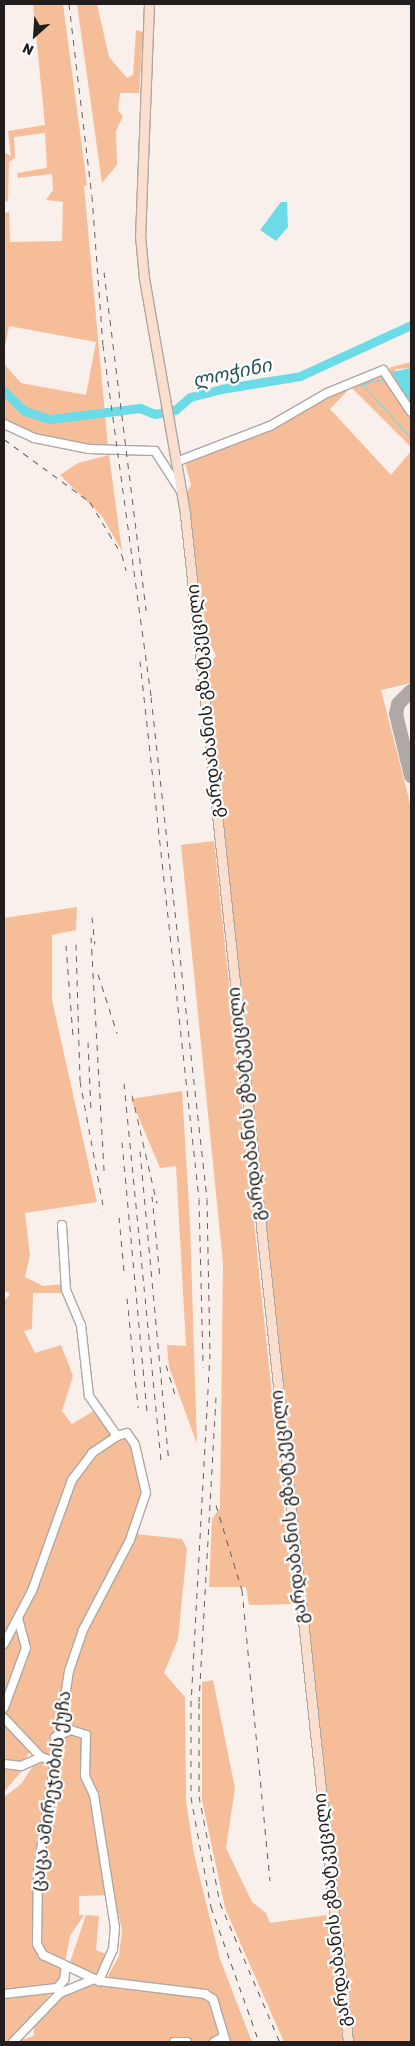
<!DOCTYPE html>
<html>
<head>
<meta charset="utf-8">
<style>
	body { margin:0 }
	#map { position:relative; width:415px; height:2046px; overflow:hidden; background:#f9f0eb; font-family:Rubik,"Noto Sans Georgian",sans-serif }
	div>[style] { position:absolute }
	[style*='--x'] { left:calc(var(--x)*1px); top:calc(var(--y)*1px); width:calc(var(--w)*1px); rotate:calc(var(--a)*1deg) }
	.green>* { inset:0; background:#f6bd99 }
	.water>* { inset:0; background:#6cdbe8 }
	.stream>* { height:1px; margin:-0.5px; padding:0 0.5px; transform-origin:0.5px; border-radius:0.5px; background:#6cdbe8 }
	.river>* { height:9px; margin:-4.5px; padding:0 4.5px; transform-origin:4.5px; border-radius:4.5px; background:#6cdbe8 }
	.taxiway>* { height:14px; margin:-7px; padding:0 7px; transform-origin:7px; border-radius:7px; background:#b0a8a5 }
	.roads { filter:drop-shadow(1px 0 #aea7a2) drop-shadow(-1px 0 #aea7a2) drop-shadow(0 1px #aea7a2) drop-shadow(0 -1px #aea7a2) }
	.minor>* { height:8px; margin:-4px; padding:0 4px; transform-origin:4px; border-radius:4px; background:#fff }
	.major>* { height:9px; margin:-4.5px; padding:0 4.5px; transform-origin:4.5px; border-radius:4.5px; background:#fadfce }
	.rail>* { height:1px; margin-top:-0.5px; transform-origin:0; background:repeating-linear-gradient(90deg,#66615f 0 6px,transparent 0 12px) }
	span { translate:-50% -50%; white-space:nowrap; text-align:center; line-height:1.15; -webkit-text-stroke:4.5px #fff; paint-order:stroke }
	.street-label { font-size:18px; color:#211e1d }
	.water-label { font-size:19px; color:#23545a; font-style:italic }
	.frame { position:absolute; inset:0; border:5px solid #211e1d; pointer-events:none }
	.north { position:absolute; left:10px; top:10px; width:50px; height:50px; -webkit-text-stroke:4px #fff; paint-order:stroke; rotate:206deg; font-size:14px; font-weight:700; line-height:20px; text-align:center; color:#211e1d }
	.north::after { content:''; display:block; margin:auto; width:18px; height:22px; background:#211e1d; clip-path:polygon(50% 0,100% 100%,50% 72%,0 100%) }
</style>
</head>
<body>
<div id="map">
	<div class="green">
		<div style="clip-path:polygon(33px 4px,63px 4px,87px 185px,84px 186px,108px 447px,35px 436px,4px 421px,4px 364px,21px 383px,86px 395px,96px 342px,9px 326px,4px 352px,4px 213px,9px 212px,10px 242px,62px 241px,63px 202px,46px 200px,53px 190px,52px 174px,18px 178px,17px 173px,47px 168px,45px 133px,14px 137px,15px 158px,9px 162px,8px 201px,4px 202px,4px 152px,11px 156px,8px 131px,45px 125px)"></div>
		<div style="clip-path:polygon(77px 4px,97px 4px,109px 57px,127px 78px,133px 75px,136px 30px,143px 32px,139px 93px,120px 93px,118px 111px,123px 116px,116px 131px,117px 165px,102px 183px)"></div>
		<div style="clip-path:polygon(411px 362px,411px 368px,395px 369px,401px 390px,411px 405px,411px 447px,351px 387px,330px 409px,391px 475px,411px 451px,411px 683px,381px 690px,411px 807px,411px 2042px,351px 2042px,205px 671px,216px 656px,203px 629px,185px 496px,191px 485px,185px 463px,354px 382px,384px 376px,391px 367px)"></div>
		<div style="clip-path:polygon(109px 455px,122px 551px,102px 516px,60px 475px,78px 463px)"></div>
		<div style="clip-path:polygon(214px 841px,294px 1604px,249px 1605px,246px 1587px,209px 1587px,212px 1519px,220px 1508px,223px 1263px,181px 845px)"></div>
		<div style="clip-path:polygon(77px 907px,76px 930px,52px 935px,52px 1000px,97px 1202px,25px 1213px,30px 1255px,25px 1277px,43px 1286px,64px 1284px,62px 1293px,33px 1293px,32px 1329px,24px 1331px,35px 1353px,61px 1345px,73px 1376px,62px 1411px,72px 1424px,97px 1409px,113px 1436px,89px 1460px,120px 1438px,126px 1439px,139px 1464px,143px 1496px,63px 1689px,51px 1756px,47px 1756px,40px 1754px,4px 1713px,24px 1663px,20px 1619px,4px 1641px,4px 1301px,10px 1294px,4px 1290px,4px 918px)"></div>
		<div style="clip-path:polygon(182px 1091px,190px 1223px,197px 1444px,169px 1367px,167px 1345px,186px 1346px,176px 1166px,160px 1168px,131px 1099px)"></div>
		<div style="clip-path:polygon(136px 1534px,182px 1539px,187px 1549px,178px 1639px,164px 1673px,185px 1697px,186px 1800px,194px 1854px,220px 1959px,252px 2042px,229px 2042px,216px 2001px,204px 1991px,106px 1979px,119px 1956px,122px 1930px,106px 1862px,112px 1895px,79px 1896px,79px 1915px,84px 1915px,70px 1936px,65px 1964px,44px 1954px,39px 1937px,41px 1871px,62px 1715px,86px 1630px)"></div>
		<div style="clip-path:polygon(18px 1622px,23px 1656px,4px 1704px,4px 1646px)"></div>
		<div style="clip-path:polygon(213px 1680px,235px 1788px,226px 1848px,252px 1902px,266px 1913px,270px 1923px,327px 1915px,343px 2042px,284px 2042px,225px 1908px,202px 1800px,202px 1682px)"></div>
		<div style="clip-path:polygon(4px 1721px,30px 1752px,22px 1764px,4px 1762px)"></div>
		<div style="clip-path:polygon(37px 1760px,48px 1763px,50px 1771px,35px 1949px,38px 1956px,60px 1967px,62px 1975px,55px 1985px,4px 1992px,4px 1797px,21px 1784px)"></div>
		<div style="clip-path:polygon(4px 1766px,26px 1766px,4px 1792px)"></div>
		<div style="clip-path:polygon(86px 1915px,99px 1916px,96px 1950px,113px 1957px,100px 1978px,69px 1965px)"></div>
		<div style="clip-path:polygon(96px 1982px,139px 1991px,178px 1990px,209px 1999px,221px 2036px,211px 2042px,16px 2042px,34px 2036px,34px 2023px,71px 1989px)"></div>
		<div style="clip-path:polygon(54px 1990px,10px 2042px,4px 2042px,4px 1995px)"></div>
	</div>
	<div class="water">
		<div style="clip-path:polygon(281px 202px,287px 202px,288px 227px,276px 241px,260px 230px)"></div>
		<div style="clip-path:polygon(411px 368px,411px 405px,392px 372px)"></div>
	</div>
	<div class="stream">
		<div style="--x:384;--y:379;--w:23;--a:167"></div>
		<div style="--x:362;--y:384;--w:73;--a:47.8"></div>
	</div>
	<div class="river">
		<div style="--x:4;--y:391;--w:29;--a:44"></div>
		<div style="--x:25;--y:411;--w:26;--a:18"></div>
		<div style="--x:50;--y:419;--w:91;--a:-7"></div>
		<div style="--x:140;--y:408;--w:16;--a:22"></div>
		<div style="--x:155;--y:414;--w:20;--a:-11"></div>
		<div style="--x:175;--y:410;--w:20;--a:-41"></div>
		<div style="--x:190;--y:397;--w:32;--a:-14"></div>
		<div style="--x:221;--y:389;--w:80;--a:-9.3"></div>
		<div style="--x:300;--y:376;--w:122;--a:-24.7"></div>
	</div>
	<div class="taxiway">
		<div style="--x:411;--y:691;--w:18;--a:135"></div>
		<div style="--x:398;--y:704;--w:10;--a:101"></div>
		<div style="--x:396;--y:714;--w:64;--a:76.4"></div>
	</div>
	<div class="roads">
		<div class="minor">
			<div style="--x:4;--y:424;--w:33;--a:25"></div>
			<div style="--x:34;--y:438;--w:56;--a:11.3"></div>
			<div style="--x:89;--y:449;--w:66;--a:1.7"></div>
			<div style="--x:155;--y:451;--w:46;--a:57.3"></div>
			<div style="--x:176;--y:462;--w:101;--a:-21"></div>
			<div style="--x:270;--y:426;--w:66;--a:-30.1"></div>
			<div style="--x:327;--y:393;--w:61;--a:-22.3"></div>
			<div style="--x:383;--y:370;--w:50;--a:56.3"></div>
			<div style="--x:62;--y:1225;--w:65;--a:86.5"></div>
			<div style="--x:66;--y:1290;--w:38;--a:67"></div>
			<div style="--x:81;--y:1325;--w:71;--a:83.6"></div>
			<div style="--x:89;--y:1396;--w:49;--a:55"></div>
			<div style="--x:117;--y:1436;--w:10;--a:-17"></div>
			<div style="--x:127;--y:1433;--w:14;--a:56"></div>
			<div style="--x:135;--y:1445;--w:49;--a:77.1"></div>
			<div style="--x:146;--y:1493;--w:50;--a:108.8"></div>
			<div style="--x:130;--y:1540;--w:102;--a:117.6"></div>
			<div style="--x:83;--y:1630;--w:43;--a:108.9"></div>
			<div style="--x:69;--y:1671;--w:201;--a:98.9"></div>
			<div style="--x:38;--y:1870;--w:74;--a:90.8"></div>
			<div style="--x:37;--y:1944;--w:13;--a:61"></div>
			<div style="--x:43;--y:1955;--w:62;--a:24.9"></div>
			<div style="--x:99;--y:1981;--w:107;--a:7"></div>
			<div style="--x:205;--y:1994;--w:9;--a:32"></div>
			<div style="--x:213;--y:1999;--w:45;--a:73.2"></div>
			<div style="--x:4;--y:1644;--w:60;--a:-62.2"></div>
			<div style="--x:32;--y:1591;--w:118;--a:-70.2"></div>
			<div style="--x:72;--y:1480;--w:34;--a:-53"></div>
			<div style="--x:92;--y:1453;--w:30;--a:-34"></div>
			<div style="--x:4;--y:1708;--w:64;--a:-69.9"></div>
			<div style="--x:26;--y:1648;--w:30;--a:-105"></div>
			<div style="--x:4;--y:1718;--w:54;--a:46.5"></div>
			<div style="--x:55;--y:1737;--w:17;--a:-24"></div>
			<div style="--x:71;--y:1730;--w:16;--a:18"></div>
			<div style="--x:86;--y:1735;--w:41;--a:91.4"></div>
			<div style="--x:85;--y:1776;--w:21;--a:65"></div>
			<div style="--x:94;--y:1795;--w:134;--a:81"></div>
			<div style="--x:115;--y:1927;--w:22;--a:95"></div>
			<div style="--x:113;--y:1949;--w:35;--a:114"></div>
			<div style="--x:4;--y:1764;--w:17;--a:7"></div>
			<div style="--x:21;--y:1766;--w:22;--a:-24"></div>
			<div style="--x:41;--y:1757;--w:13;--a:18"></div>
			<div style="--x:4;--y:1994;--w:53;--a:-6.5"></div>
			<div style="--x:57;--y:1988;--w:11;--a:-49"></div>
			<div style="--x:64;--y:1980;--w:14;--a:-82"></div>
			<div style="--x:13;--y:2042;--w:68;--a:-46.2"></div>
			<div style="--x:60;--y:1993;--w:37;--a:-22"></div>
			<div style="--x:174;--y:2042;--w:13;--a:0"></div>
			<div style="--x:214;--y:2042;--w:10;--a:-29"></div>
		</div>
		<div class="major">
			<div style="--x:149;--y:4;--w:231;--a:92.2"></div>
			<div style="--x:140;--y:235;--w:43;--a:84.7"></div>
			<div style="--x:144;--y:278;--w:240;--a:80.1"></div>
			<div style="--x:185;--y:514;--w:1537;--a:83.91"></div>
		</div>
	</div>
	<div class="rail">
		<div style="--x:69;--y:4;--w:193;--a:83.2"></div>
		<div style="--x:92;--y:196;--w:149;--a:85.8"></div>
		<div style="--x:103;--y:345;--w:355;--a:82.2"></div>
		<div style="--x:151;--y:697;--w:505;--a:83.63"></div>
		<div style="--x:207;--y:1199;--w:154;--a:88.9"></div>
		<div style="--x:210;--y:1353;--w:349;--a:93.1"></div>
		<div style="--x:191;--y:1701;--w:96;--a:90"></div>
		<div style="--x:191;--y:1797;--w:112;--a:79.7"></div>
		<div style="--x:211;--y:1907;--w:143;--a:70.4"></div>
		<div style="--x:104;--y:272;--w:341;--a:82.9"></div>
		<div style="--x:4;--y:439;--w:107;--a:36.2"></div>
		<div style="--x:90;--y:502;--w:62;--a:58.9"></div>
		<div style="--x:122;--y:555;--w:16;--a:75"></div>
		<div style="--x:140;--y:661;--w:541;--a:83.74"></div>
		<div style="--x:199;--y:1199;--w:168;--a:88.6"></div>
		<div style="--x:92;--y:917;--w:27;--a:84"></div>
		<div style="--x:91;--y:937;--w:235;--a:86.8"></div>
		<div style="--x:76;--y:944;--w:137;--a:88.3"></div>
		<div style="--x:80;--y:1081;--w:132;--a:79.5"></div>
		<div style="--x:66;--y:945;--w:92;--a:85.6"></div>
		<div style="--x:98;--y:974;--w:62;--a:72.1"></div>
		<div style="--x:88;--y:1042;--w:68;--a:87.5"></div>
		<div style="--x:124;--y:1083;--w:380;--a:84.4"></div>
		<div style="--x:132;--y:1095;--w:111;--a:77"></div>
		<div style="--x:122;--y:1142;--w:270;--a:84.7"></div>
		<div style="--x:140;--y:1151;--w:311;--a:84.7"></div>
		<div style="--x:152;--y:1196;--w:82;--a:84.4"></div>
		<div style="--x:119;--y:1217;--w:54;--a:84.7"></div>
		<div style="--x:127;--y:1298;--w:110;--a:84.2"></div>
		<div style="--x:166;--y:1365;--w:34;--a:73"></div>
		<div style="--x:216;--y:1397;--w:305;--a:93.2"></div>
		<div style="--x:199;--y:1702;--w:94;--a:90"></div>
		<div style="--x:199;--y:1796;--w:109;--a:78.9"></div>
		<div style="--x:220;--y:1903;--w:151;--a:66.7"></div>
		<div style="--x:216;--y:1505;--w:89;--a:73"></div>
		<div style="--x:242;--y:1590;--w:292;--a:84.5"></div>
	</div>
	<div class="street-label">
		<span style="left:205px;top:701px;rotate:-96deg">გარდაბანის გზატკეცილი</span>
		<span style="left:246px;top:1104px;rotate:-96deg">გარდაბანის გზატკეცილი</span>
		<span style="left:289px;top:1507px;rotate:-96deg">გარდაბანის გზატკეცილი</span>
		<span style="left:51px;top:1791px;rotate:-82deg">ცაცა ამირეჯიბის ქუჩა</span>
		<span style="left:332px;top:1910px;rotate:-96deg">გარდაბანის გზატკეცილი</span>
	</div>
	<div class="water-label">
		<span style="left:232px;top:373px;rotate:-12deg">ლოჭინი</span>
	</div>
	<div class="frame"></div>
	<div class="north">N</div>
</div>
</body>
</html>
